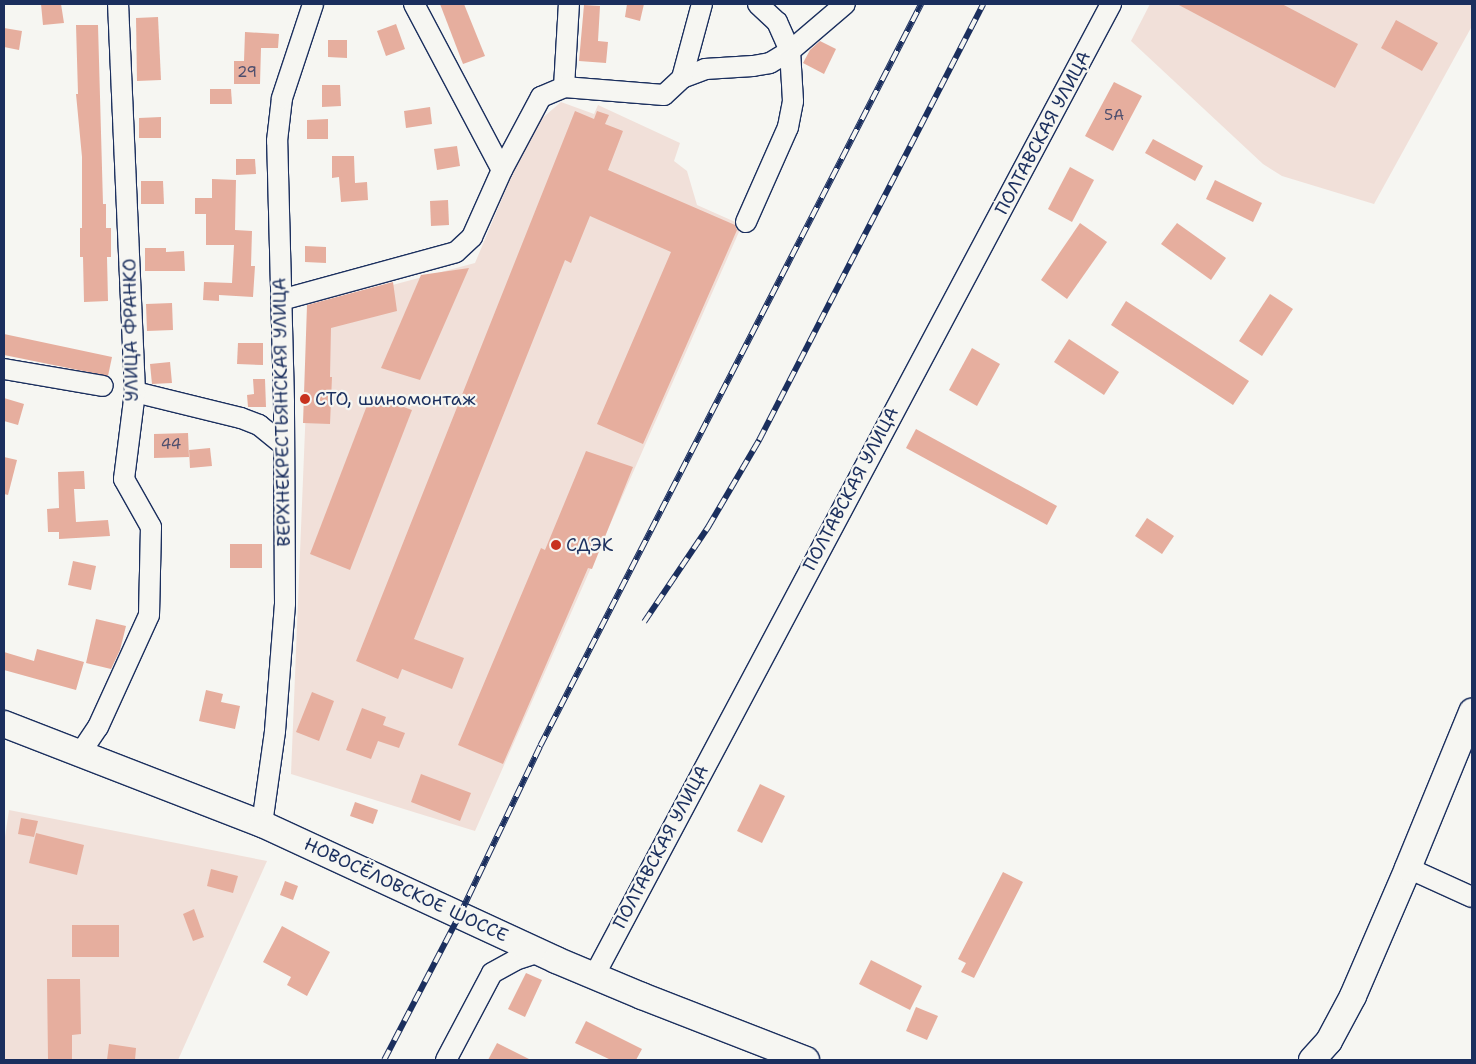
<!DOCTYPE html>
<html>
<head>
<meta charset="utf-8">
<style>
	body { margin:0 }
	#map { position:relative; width:1476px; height:1064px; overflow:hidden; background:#f6f6f2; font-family:"Shantell Sans",sans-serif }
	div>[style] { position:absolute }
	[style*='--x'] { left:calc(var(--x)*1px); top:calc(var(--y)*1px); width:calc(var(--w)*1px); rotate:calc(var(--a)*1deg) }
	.built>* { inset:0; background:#f1e0d9 }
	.building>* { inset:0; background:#e6ae9e }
	.roads { filter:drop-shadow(1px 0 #1b2f5e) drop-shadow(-1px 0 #1b2f5e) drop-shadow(0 1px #1b2f5e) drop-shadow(0 -1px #1b2f5e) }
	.minor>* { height:20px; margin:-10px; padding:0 10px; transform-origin:10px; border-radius:10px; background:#f6f6f2 }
	.major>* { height:26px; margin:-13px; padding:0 13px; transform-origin:13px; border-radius:13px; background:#f6f6f2 }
	.rail>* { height:5.5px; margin-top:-2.75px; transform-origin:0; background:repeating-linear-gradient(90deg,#f6f6f2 0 11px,#1b2f5e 0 22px); box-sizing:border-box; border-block:1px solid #1b2f5e }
	.dots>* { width:14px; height:14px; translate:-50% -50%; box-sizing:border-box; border:2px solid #f6f6f2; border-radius:50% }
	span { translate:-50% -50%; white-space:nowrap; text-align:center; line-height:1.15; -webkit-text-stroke:4.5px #f6f6f2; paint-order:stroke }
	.number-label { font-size:15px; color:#4e4f6e }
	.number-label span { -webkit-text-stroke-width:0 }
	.street-label { font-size:18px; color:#1b2f5e }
	.poi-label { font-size:18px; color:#1b2f5e }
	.left { translate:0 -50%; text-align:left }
	.frame { position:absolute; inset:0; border:5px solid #1b2f5e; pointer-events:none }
</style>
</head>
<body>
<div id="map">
	<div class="built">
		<div style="clip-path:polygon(1150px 4px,1472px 4px,1472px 26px,1374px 204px,1282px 176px,1263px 164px,1131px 41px)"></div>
		<div style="clip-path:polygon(561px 102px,594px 114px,598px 105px,680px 143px,674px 161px,687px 171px,697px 205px,742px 225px,475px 831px,291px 774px,310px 307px,475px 263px,532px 127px)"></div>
		<div style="clip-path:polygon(9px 810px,267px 861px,178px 1060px,4px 1060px,4px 844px)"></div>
	</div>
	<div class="building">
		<div style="clip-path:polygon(41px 4px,61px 4px,64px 23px,43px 25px)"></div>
		<div style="clip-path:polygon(440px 4px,464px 4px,485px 56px,463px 64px)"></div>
		<div style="clip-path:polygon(627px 4px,644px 4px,640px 21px,625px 17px)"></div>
		<div style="clip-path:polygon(1177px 4px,1282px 4px,1358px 44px,1335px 88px)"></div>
		<div style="clip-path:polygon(584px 5px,600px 6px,598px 41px,608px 42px,606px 63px,579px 61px)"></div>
		<div style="clip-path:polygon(158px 17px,161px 80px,137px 81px,136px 18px)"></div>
		<div style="clip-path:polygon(1396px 20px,1438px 43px,1422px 71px,1381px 48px)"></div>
		<div style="clip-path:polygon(396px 24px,405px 49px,386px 56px,377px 31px)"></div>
		<div style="clip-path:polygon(76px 25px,98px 25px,103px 204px,106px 204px,106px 228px,111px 228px,111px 257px,107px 257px,108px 301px,84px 302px,83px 257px,80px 257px,80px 228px,82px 228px,82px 157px,76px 94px,78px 94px)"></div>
		<div style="clip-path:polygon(4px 28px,22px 31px,19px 50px,4px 47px)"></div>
		<div style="clip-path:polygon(245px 32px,279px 34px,278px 48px,261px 48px,260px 84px,234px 84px,234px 61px,244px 61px)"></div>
		<div style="clip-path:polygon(328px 40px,347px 40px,347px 58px,328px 57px)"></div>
		<div style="clip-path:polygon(820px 41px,836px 49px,824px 74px,803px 63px,810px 50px)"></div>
		<div style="clip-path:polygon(1114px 82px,1142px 96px,1113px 151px,1085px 136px)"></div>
		<div style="clip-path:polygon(322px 85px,340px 85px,341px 106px,322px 107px)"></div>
		<div style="clip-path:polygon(210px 89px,231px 89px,232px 104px,210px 104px)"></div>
		<div style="clip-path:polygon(430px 107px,432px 124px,406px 128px,404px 111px)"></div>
		<div style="clip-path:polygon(575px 111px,594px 119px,597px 111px,609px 115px,605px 124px,623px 131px,608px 170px,735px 225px,737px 230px,643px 444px,597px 424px,671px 252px,590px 216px,571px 263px,565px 260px,414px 639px,464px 658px,452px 689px,402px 669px,398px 679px,356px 661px)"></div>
		<div style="clip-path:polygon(161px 117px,161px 138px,139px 138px,139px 118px)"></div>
		<div style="clip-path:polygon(328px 119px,328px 139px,307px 139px,307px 120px)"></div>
		<div style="clip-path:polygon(1153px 139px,1203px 166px,1195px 181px,1145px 153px)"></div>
		<div style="clip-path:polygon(457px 146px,460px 166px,437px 170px,434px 149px)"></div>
		<div style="clip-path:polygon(332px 156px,354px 156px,355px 183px,367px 182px,368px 200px,341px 202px,339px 177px,332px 178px)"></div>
		<div style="clip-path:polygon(236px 159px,255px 159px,256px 174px,236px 175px)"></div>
		<div style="clip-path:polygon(1070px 167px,1094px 180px,1072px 222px,1048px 209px)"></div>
		<div style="clip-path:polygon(212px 179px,236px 180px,235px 230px,252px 231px,251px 266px,255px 266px,253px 297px,219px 295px,219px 301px,203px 300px,204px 282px,232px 283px,234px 245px,206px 245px,206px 214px,195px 214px,195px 198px,212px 198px)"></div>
		<div style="clip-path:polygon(1215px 180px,1262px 203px,1253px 222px,1206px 199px)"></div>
		<div style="clip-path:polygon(141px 181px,163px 181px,164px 204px,141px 204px)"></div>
		<div style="clip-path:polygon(448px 200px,449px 225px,431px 226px,430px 201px)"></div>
		<div style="clip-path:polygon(1080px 223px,1107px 242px,1067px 299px,1041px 280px)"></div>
		<div style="clip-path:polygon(1177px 223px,1226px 258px,1211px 280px,1161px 244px)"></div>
		<div style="clip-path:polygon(305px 246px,326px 247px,326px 263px,305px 262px)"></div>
		<div style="clip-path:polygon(145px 248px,166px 248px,166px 252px,184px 251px,185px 271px,145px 271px)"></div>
		<div style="clip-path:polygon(469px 268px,420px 380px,381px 368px,421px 275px)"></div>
		<div style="clip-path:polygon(393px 282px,397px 311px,331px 328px,330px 377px,332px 377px,330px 424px,303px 423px,307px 305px)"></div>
		<div style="clip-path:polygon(1270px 294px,1293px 309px,1262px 356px,1239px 341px)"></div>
		<div style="clip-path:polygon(1126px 301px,1249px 381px,1233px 405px,1111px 325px)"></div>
		<div style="clip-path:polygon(172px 303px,173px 330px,147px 331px,146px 304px)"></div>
		<div style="clip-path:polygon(4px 334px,112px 357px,108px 376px,4px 355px)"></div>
		<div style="clip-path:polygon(1069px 339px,1119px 372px,1104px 395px,1054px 362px)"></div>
		<div style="clip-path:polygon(238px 343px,263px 343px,263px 365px,237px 364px)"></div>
		<div style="clip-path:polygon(972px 348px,1000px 364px,977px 406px,949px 390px)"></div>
		<div style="clip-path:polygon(170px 362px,172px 383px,152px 384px,150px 364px)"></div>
		<div style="clip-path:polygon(253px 379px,265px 379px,266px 407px,248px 407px,247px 395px,254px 394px)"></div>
		<div style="clip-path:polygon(371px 395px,412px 410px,350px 570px,310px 554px)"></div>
		<div style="clip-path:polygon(4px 398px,24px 404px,18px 425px,4px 421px)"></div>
		<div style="clip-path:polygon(916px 429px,1057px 506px,1047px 525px,906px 448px)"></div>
		<div style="clip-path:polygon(188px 433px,189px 457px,154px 458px,154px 434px)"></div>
		<div style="clip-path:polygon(210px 448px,212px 466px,190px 468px,189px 450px)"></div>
		<div style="clip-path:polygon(586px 451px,633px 467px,592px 569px,588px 568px,503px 764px,458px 745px,541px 548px,545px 550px)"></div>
		<div style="clip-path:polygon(4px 457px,17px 460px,8px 495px,4px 494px)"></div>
		<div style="clip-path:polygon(84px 471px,85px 489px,74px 489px,76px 522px,108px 520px,110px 536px,59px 539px,59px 532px,48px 532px,47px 509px,59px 508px,58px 472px)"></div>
		<div style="clip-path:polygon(1147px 518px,1174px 536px,1162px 554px,1135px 536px)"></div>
		<div style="clip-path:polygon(230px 544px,262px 544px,262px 568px,230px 568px)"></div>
		<div style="clip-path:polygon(73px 561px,96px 566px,91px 590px,68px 585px)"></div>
		<div style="clip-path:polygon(96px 619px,126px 626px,120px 650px,111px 669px,86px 663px)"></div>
		<div style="clip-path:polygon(37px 649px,84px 662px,76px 690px,4px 670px,4px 652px,34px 661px)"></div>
		<div style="clip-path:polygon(206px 690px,223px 694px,221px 702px,240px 706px,235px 729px,199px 721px)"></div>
		<div style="clip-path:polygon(312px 692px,334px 701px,319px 741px,296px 732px)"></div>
		<div style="clip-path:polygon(362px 708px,386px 717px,383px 725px,405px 733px,399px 748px,378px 741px,371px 759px,346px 750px)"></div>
		<div style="clip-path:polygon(421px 774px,471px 793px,460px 821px,411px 802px)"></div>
		<div style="clip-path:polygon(760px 784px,785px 796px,762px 843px,737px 831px)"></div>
		<div style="clip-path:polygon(355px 802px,378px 810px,373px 824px,350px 816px)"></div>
		<div style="clip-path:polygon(21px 818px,38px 821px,34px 837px,18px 834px)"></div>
		<div style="clip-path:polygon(36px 833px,84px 845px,77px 875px,29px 863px)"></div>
		<div style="clip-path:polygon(211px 869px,238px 876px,233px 893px,207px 886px)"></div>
		<div style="clip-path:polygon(1003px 872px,1023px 882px,974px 978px,961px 972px,966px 963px,958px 959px)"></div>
		<div style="clip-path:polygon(285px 881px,298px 886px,293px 900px,280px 895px)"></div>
		<div style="clip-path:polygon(194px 909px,204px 937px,193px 941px,183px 914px)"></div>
		<div style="clip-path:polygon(72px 925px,119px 925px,119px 957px,72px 957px)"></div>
		<div style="clip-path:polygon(282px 926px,330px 952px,307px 996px,287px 985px,291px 977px,263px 962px)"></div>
		<div style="clip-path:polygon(871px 960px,922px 986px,910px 1010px,859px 984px)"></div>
		<div style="clip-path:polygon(526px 973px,542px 980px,525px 1017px,508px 1009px)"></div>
		<div style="clip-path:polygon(47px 979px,80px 979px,81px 1034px,72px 1035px,72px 1060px,48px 1060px)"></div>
		<div style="clip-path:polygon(916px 1007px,938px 1016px,927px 1040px,906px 1031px)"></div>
		<div style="clip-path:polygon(586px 1021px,642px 1049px,636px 1060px,611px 1060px,575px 1043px)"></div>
		<div style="clip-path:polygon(497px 1043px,531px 1060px,488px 1060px)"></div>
		<div style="clip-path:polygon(109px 1044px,136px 1048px,135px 1060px,107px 1060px)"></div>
	</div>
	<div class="roads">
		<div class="minor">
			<div style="--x:414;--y:4;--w:188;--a:62.1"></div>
			<div style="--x:682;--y:78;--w:25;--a:-21"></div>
			<div style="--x:705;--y:69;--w:48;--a:-3.6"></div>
			<div style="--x:753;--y:66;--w:17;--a:-10"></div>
			<div style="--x:770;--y:63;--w:23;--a:-31"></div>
			<div style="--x:790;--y:51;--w:72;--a:-40.5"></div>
			<div style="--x:564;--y:87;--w:83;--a:-86.6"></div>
			<div style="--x:746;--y:222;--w:104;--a:-66.1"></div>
			<div style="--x:788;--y:127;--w:26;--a:-79"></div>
			<div style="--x:793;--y:101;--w:50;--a:-93.4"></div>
			<div style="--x:790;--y:51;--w:32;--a:-114"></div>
			<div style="--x:777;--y:22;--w:26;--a:-137"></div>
			<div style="--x:281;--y:300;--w:181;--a:-15.3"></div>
			<div style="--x:456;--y:252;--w:22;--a:-43"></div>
			<div style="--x:472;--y:237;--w:73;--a:-65.9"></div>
			<div style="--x:502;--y:170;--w:83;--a:-61.9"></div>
			<div style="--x:541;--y:97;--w:25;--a:-23"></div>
			<div style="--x:564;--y:87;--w:100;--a:4.6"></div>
			<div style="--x:664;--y:95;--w:25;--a:-43"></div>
			<div style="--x:682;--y:78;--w:77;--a:-74.9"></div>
			<div style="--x:4;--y:369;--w:100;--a:9.7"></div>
			<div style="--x:135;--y:392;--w:109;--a:13.8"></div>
			<div style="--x:241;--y:418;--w:19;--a:21"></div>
			<div style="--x:259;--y:425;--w:32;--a:39"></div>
			<div style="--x:81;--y:752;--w:30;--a:-56"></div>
			<div style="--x:98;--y:727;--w:123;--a:-65.5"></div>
			<div style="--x:149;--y:615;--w:88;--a:-88.7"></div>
			<div style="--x:151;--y:527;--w:55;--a:-119.4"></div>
			<div style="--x:124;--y:479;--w:88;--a:-82.8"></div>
			<div style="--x:135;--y:392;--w:388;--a:-92.5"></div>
			<div style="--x:262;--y:824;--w:94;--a:-82"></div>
			<div style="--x:275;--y:731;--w:128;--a:-85.5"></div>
			<div style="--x:285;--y:603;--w:201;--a:-90.3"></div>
			<div style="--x:284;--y:402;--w:261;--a:-91.5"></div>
			<div style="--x:277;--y:141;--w:43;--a:-83.4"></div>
			<div style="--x:282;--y:98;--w:99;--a:-71.7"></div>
			<div style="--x:1408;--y:868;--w:70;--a:24.4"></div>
			<div style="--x:594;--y:976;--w:1101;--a:-61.99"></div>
			<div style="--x:446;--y:1060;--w:98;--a:-62.1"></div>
			<div style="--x:492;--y:973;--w:26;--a:-29"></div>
			<div style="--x:515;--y:960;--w:25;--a:-18"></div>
		</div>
		<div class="major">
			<div style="--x:4;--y:724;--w:277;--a:21.2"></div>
			<div style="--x:262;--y:824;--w:324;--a:24.8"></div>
			<div style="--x:556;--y:960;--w:93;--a:22.7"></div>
			<div style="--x:642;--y:996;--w:176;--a:21.3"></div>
			<div style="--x:1312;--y:1060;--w:25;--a:-48"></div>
			<div style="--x:1329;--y:1041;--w:51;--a:-61.9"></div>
			<div style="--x:1353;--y:996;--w:139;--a:-66.7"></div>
			<div style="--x:1408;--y:868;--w:169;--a:-67.7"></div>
		</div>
	</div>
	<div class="rail">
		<div style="--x:644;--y:622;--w:115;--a:-56"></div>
		<div style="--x:708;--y:527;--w:101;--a:-59.6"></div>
		<div style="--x:759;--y:440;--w:490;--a:-62.8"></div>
		<div style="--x:384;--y:1060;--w:162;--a:-62.5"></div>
		<div style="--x:459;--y:916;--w:188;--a:-64.5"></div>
		<div style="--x:540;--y:746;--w:834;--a:-62.82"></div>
	</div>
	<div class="dots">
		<div style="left:305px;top:399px;background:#c8321e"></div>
		<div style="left:556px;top:545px;background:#c8321e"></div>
	</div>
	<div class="number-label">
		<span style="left:247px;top:73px">29</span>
		<span style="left:1114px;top:116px">5А</span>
		<span style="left:171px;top:445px">44</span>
	</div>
	<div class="street-label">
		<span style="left:1043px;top:133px;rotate:-62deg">ПОЛТАВСКАЯ УЛИЦА</span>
		<span style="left:131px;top:330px;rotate:-91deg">УЛИЦА ФРАНКО</span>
		<span style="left:282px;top:412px;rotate:-91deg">ВЕРХНЕКРЕСТЬЯНСКАЯ УЛИЦА</span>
		<span style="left:851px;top:489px;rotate:-62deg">ПОЛТАВСКАЯ УЛИЦА</span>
		<span style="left:661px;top:847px;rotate:-62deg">ПОЛТАВСКАЯ УЛИЦА</span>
		<span style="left:406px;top:890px;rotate:25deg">НОВОСЁЛОВСКОЕ ШОССЕ</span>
	</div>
	<div class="poi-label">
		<span class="left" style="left:315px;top:399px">СТО, шиномонтаж</span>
		<span class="left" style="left:566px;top:545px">СДЭК</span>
	</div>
	<div class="frame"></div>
</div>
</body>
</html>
